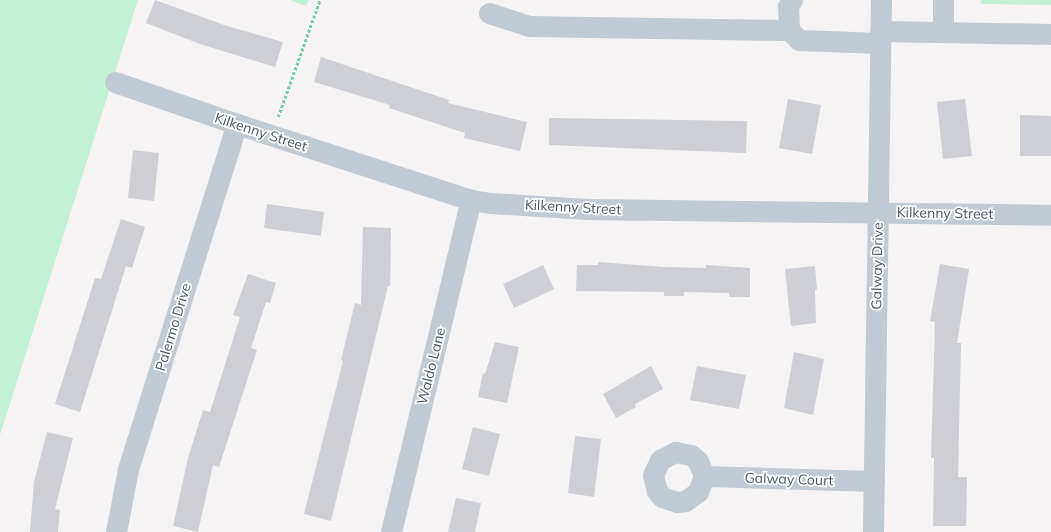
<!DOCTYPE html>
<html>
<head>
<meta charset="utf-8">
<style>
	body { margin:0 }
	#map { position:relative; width:1051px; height:532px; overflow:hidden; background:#f5f3f3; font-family:Mulish,sans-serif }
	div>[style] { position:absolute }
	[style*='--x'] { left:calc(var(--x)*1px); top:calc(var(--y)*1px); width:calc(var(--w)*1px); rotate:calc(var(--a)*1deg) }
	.green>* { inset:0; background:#c3f1d5 }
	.building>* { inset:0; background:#cdcfd5 }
	.path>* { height:2.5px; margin-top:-1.25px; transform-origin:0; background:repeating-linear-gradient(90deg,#7ad0a6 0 3px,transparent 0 5px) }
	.minor>* { height:21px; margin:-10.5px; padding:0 10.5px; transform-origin:10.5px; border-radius:10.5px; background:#c1cad2 }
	span { translate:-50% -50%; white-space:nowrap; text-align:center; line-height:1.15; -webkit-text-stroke:3.5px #fff; paint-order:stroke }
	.street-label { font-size:14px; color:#4a5661 }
</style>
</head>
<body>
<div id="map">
	<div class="green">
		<div style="clip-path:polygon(0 0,138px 0,0 435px)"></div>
		<div style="clip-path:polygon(290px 0,309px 0,306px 6px)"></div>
		<div style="clip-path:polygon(981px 0,1051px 0,1051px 5px,981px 4px)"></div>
	</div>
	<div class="building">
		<div style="clip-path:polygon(155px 0,227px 26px,283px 42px,275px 67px,200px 44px,146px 23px)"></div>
		<div style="clip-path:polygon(321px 57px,449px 100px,448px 103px,527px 122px,520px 151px,464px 138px,465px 133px,389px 108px,390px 105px,314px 82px)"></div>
		<div style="clip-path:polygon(788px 99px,821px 105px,812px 154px,779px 148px)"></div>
		<div style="clip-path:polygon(965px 99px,972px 156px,943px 159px,937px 102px)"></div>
		<div style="clip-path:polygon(1020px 115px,1051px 116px,1051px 156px,1020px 156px)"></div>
		<div style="clip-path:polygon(549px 118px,747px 121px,746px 153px,549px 145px)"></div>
		<div style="clip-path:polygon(133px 150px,159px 153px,154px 201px,128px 198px)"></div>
		<div style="clip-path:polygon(267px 204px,324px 212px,321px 236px,264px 228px)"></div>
		<div style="clip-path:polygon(121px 219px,145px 227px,132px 268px,126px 266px,80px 412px,55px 404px,95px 278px,101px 279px)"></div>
		<div style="clip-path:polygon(363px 227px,391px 228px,390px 286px,388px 286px,331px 521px,304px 514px,343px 361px,341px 360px,355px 303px,361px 305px)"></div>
		<div style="clip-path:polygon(598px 262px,664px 267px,706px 268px,706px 265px,750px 268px,750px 297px,729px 297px,729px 293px,684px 292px,684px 296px,664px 296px,664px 292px,576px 291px,577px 265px,598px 265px)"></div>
		<div style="clip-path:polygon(940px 264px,969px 269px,957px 343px,961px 343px,958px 477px,967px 477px,966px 526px,933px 526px,934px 458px,931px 458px,935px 322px,930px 321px)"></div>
		<div style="clip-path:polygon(543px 265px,554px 289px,514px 308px,503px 284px)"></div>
		<div style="clip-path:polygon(815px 266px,817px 290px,815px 290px,816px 323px,791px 326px,785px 269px)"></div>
		<div style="clip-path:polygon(248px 274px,276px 283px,270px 303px,266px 302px,251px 348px,257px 350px,219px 467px,213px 465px,198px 532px,173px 526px,188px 458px,203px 410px,210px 412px,240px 317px,233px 315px)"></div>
		<div style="clip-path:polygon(495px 342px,519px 347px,507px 403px,478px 397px,483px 373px,485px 374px)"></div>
		<div style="clip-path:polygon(794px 352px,824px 359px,813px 415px,784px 408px)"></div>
		<div style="clip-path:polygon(651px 366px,663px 389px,635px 404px,636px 407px,616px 418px,603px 394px)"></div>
		<div style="clip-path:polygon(697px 366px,746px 375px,739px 409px,690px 400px)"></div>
		<div style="clip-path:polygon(473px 427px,500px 434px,489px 476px,462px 469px)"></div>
		<div style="clip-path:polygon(47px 432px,73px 438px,55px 509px,60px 510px,58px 532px,30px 532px,34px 482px)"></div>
		<div style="clip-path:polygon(575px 436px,601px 439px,594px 497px,568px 493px)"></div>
		<div style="clip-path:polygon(456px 498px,481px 503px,475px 532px,448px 532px)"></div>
	</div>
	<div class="path">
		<div style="--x:278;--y:117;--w:124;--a:-70.3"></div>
	</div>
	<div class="minor">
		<div style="--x:943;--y:0;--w:32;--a:90"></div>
		<div style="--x:489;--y:13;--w:42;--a:18"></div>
		<div style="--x:529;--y:26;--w:260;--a:0.9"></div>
		<div style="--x:789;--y:30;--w:14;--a:45"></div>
		<div style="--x:799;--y:40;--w:81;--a:2.1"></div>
		<div style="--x:789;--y:30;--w:24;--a:-92"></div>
		<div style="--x:788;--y:6;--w:7;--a:-56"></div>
		<div style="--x:880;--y:31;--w:171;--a:1"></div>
		<div style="--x:115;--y:82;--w:129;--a:19"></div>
		<div style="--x:237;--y:124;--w:246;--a:18"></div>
		<div style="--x:471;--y:200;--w:19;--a:9"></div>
		<div style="--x:490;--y:203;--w:97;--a:3.5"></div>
		<div style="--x:587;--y:209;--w:464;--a:0.7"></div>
		<div style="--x:704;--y:476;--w:17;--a:111"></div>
		<div style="--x:698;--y:492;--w:16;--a:145"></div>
		<div style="--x:685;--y:501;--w:8;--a:173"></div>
		<div style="--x:677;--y:502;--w:16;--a:-162"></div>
		<div style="--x:662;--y:497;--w:8;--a:-130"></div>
		<div style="--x:657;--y:491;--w:16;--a:-104"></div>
		<div style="--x:653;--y:475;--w:17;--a:-65"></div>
		<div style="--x:660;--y:460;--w:17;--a:-28"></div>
		<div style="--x:675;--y:452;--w:16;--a:11"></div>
		<div style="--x:691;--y:455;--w:9;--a:41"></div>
		<div style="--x:698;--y:461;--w:16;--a:68"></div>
		<div style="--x:704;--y:476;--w:170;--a:1.7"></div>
		<div style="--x:116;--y:532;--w:64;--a:-79.2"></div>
		<div style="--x:128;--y:469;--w:362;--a:-72.5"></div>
		<div style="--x:391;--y:532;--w:342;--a:-76.5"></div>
		<div style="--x:873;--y:532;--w:532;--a:-89.14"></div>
	</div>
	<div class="street-label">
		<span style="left:261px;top:132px;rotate:18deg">Kilkenny Street</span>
		<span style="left:573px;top:207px;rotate:3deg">Kilkenny Street</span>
		<span style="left:945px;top:213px;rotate:1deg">Kilkenny Street</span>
		<span style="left:877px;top:266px;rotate:-89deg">Galway Drive</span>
		<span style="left:173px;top:327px;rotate:-73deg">Palermo Drive</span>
		<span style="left:431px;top:366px;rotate:-76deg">Waldo Lane</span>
		<span style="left:789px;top:479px;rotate:2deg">Galway Court</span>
	</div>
</div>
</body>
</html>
